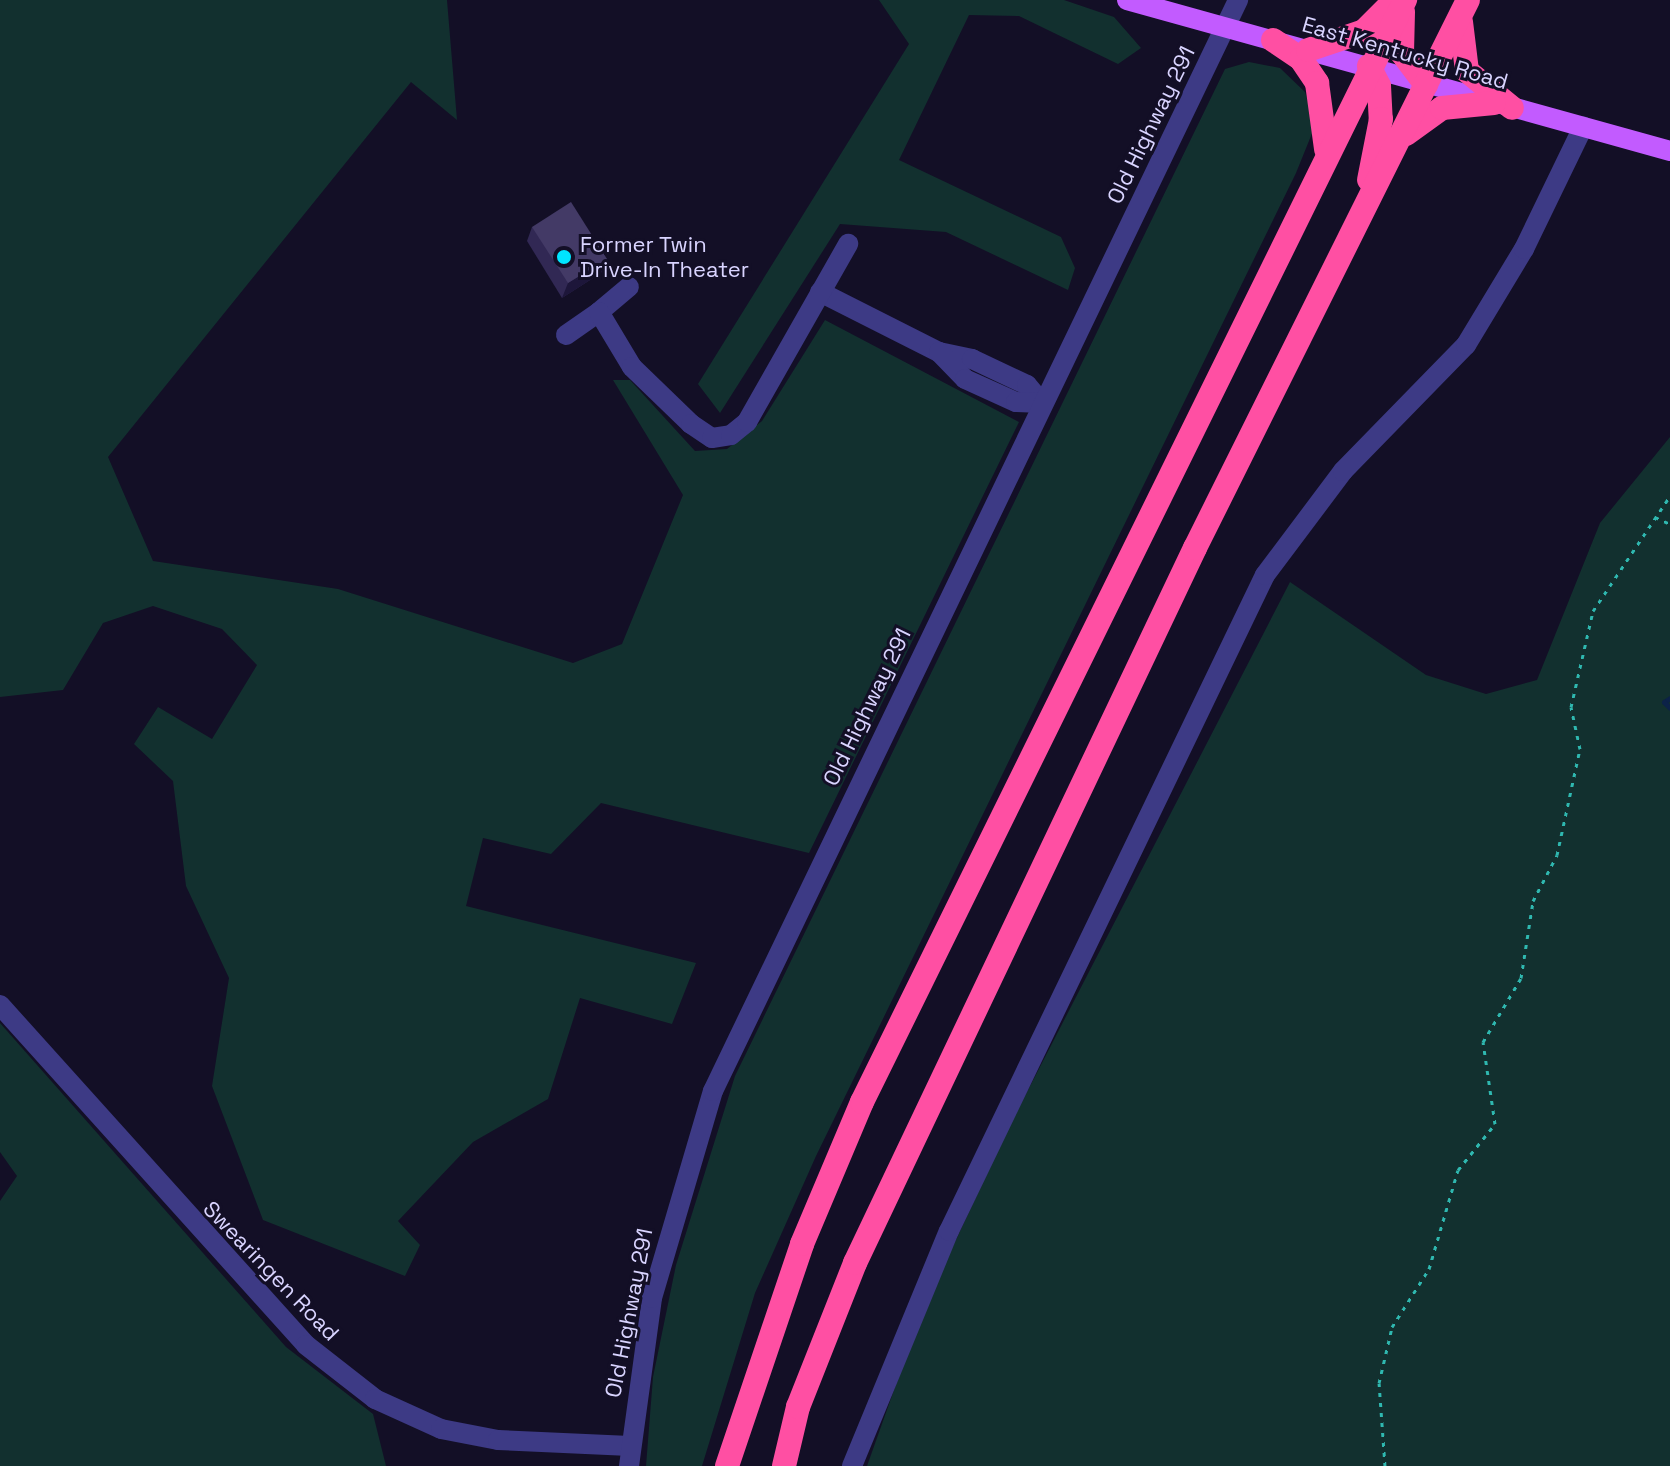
<!DOCTYPE html>
<html>
<head>
<meta charset="utf-8">
<style>
	body { margin:0 }
	#map { position:relative; width:1670px; height:1466px; overflow:hidden; background:#130f26; font-family:"Space Grotesk",sans-serif }
	div>[style] { position:absolute }
	[style*='--x'] { left:calc(var(--x)*1px); top:calc(var(--y)*1px); width:calc(var(--w)*1px); rotate:calc(var(--a)*1deg) }
	.green>* { inset:0; background:#12302f }
	.stream>* { height:5px; margin:-2.5px; padding:0 2.5px; transform-origin:2.5px; border-radius:2.5px; background:#0c2248 }
	.path>* { height:3px; margin-top:-1.5px; transform-origin:0; background:repeating-linear-gradient(90deg,#2fb8b0 0 4px,transparent 0 10px) }
	.minor>* { height:20px; margin:-10px; padding:0 10px; transform-origin:10px; border-radius:10px; background:#3d3a85 }
	.major>* { height:20px; margin:-10px; padding:0 10px; transform-origin:10px; border-radius:10px; background:#c25bff }
	.highway>* { height:24px; margin:-12px; padding:0 12px; transform-origin:12px; border-radius:12px; background:#ff4fa3 }
	.wall>* { inset:0; background:#312854 }
	.shaded-wall>* { inset:0; background:#1d163a }
	.building>* { inset:0; background:#433a66 }
	.dots>* { width:22px; height:22px; translate:-50% -50%; box-sizing:border-box; border:4px solid #130f26; border-radius:50% }
	span { translate:-50% -50%; white-space:nowrap; text-align:center; line-height:1.15; -webkit-text-stroke:6px #130f26; paint-order:stroke }
	.street-label { font-size:22px; color:#d9d4ff }
	.poi-label { font-size:22px; color:#d9d4ff }
	.left { translate:0 -50%; text-align:left }
</style>
</head>
<body>
<div id="map">
	<div class="green">
		<div style="clip-path:polygon(0 0,447px 0,457px 120px,411px 82px,108px 457px,153px 561px,338px 589px,573px 663px,622px 644px,683px 495px,613px 380px,630px 380px,695px 451px,727px 449px,762px 421px,825px 320px,1019px 422px,809px 853px,601px 803px,551px 854px,483px 838px,466px 906px,696px 963px,672px 1024px,580px 998px,548px 1099px,473px 1142px,398px 1221px,420px 1245px,405px 1276px,263px 1220px,212px 1086px,229px 978px,186px 886px,173px 781px,134px 744px,158px 707px,212px 739px,257px 665px,222px 629px,153px 606px,103px 623px,63px 690px,0 697px)"></div>
		<div style="clip-path:polygon(879px 0,1064px 0,1114px 17px,1141px 48px,1118px 64px,1019px 16px,969px 15px,899px 160px,1061px 237px,1075px 268px,1068px 290px,946px 232px,840px 224px,720px 413px,698px 384px,909px 44px)"></div>
		<div style="clip-path:polygon(1249px 62px,1280px 68px,1305px 92px,1315px 126px,1296px 173px,816px 1156px,755px 1293px,702px 1466px,646px 1466px,653px 1377px,676px 1265px,735px 1076px,1225px 69px)"></div>
		<div style="clip-path:polygon(1670px 437px,1670px 1466px,867px 1466px,921px 1314px,1010px 1125px,1290px 582px,1426px 675px,1486px 694px,1537px 680px,1600px 523px)"></div>
		<div style="clip-path:polygon(0 1023px,286px 1347px,373px 1414px,386px 1466px,0 1466px,0 1201px,17px 1176px,0 1152px)"></div>
	</div>
	<div class="stream">
		<div style="--x:1670;--y:698;--w:7;--a:146"></div>
		<div style="--x:1664;--y:702;--w:8;--a:45"></div>
	</div>
	<div class="path">
		<div style="--x:1655;--y:517;--w:17;--a:25"></div>
		<div style="--x:1385;--y:1466;--w:83;--a:-94.1"></div>
		<div style="--x:1379;--y:1383;--w:57;--a:-76.9"></div>
		<div style="--x:1392;--y:1327;--w:69;--a:-57.5"></div>
		<div style="--x:1429;--y:1269;--w:103;--a:-73.7"></div>
		<div style="--x:1458;--y:1170;--w:59;--a:-51.2"></div>
		<div style="--x:1495;--y:1124;--w:83;--a:-98.3"></div>
		<div style="--x:1483;--y:1042;--w:74;--a:-59.3"></div>
		<div style="--x:1521;--y:978;--w:78;--a:-81.1"></div>
		<div style="--x:1533;--y:901;--w:52;--a:-62.4"></div>
		<div style="--x:1557;--y:855;--w:108;--a:-77.8"></div>
		<div style="--x:1580;--y:749;--w:43;--a:-102.1"></div>
		<div style="--x:1571;--y:707;--w:98;--a:-77.1"></div>
		<div style="--x:1593;--y:611;--w:138;--a:-56.2"></div>
	</div>
	<div class="minor">
		<div style="--x:820;--y:292;--w:133;--a:26.8"></div>
		<div style="--x:939;--y:352;--w:34;--a:12"></div>
		<div style="--x:972;--y:359;--w:61;--a:25.3"></div>
		<div style="--x:1027;--y:385;--w:23;--a:50"></div>
		<div style="--x:599;--y:312;--w:39;--a:-40"></div>
		<div style="--x:566;--y:335;--w:40;--a:-34.9"></div>
		<div style="--x:599;--y:312;--w:64;--a:59"></div>
		<div style="--x:632;--y:367;--w:82;--a:44"></div>
		<div style="--x:691;--y:424;--w:25;--a:34"></div>
		<div style="--x:712;--y:438;--w:19;--a:-9"></div>
		<div style="--x:731;--y:435;--w:21;--a:-39"></div>
		<div style="--x:747;--y:422;--w:205;--a:-60.4"></div>
		<div style="--x:939;--y:352;--w:37;--a:46"></div>
		<div style="--x:965;--y:379;--w:56;--a:24.3"></div>
		<div style="--x:1016;--y:402;--w:26;--a:2"></div>
		<div style="--x:0;--y:1005;--w:457;--a:48"></div>
		<div style="--x:306;--y:1345;--w:88;--a:38"></div>
		<div style="--x:375;--y:1399;--w:72;--a:24.4"></div>
		<div style="--x:441;--y:1429;--w:58;--a:10.9"></div>
		<div style="--x:498;--y:1440;--w:132;--a:2.6"></div>
		<div style="--x:629;--y:1466;--w:170;--a:-82.2"></div>
		<div style="--x:652;--y:1298;--w:216;--a:-73.6"></div>
		<div style="--x:713;--y:1091;--w:1211;--a:-64.3"></div>
		<div style="--x:852;--y:1466;--w:254;--a:-67.6"></div>
		<div style="--x:949;--y:1231;--w:728;--a:-64.28"></div>
		<div style="--x:1265;--y:575;--w:130;--a:-53.1"></div>
		<div style="--x:1343;--y:471;--w:176;--a:-45.7"></div>
		<div style="--x:1466;--y:345;--w:112;--a:-58.9"></div>
		<div style="--x:1524;--y:249;--w:136;--a:-64.2"></div>
	</div>
	<div class="major">
		<div style="--x:1127;--y:0;--w:564;--a:15.54"></div>
	</div>
	<div class="highway">
		<div style="--x:1403;--y:12;--w:41;--a:91.4"></div>
		<div style="--x:1402;--y:53;--w:40;--a:53"></div>
		<div style="--x:1461;--y:22;--w:49;--a:83"></div>
		<div style="--x:1467;--y:71;--w:58;--a:39.4"></div>
		<div style="--x:1273;--y:40;--w:34;--a:34"></div>
		<div style="--x:1301;--y:59;--w:29;--a:56"></div>
		<div style="--x:1317;--y:83;--w:67;--a:82.2"></div>
		<div style="--x:1308;--y:50;--w:59;--a:-18.7"></div>
		<div style="--x:1364;--y:31;--w:44;--a:-45"></div>
		<div style="--x:1369;--y:66;--w:22;--a:63"></div>
		<div style="--x:1379;--y:86;--w:33;--a:87"></div>
		<div style="--x:1381;--y:119;--w:62;--a:101.1"></div>
		<div style="--x:1406;--y:134;--w:44;--a:-35.8"></div>
		<div style="--x:1442;--y:108;--w:52;--a:-5.5"></div>
		<div style="--x:727;--y:1466;--w:234;--a:-71.3"></div>
		<div style="--x:802;--y:1244;--w:154;--a:-67.1"></div>
		<div style="--x:862;--y:1102;--w:1229;--a:-63.77"></div>
		<div style="--x:784;--y:1466;--w:61;--a:-76.7"></div>
		<div style="--x:798;--y:1407;--w:155;--a:-68.4"></div>
		<div style="--x:855;--y:1263;--w:792;--a:-64.57"></div>
		<div style="--x:1195;--y:548;--w:612;--a:-63.52"></div>
	</div>
	<div class="wall">
		<div style="clip-path:polygon(532px 227px,607px 259px,601px 273px,562px 298px,527px 241px)"></div>
	</div>
	<div class="shaded-wall">
		<div style="clip-path:polygon(607px 259px,601px 273px,562px 298px,568px 283px)"></div>
	</div>
	<div class="building">
		<div style="clip-path:polygon(571px 202px,607px 259px,568px 283px,532px 227px)"></div>
	</div>
	<div class="dots">
		<div style="left:564px;top:257px;background:#00e5ff"></div>
	</div>
	<div class="street-label">
		<span style="left:1405px;top:53px;rotate:16deg">East Kentucky Road</span>
		<span style="left:1151px;top:125px;rotate:-64deg">Old Highway 291</span>
		<span style="left:867px;top:707px;rotate:-64deg">Old Highway 291</span>
		<span style="left:271px;top:1271px;rotate:46deg">Swearingen Road</span>
		<span style="left:629px;top:1313px;rotate:-79deg">Old Highway 291</span>
	</div>
	<div class="poi-label">
		<span class="left" style="left:580px;top:257px">Former Twin<br>Drive-In Theater</span>
	</div>
</div>
</body>
</html>
